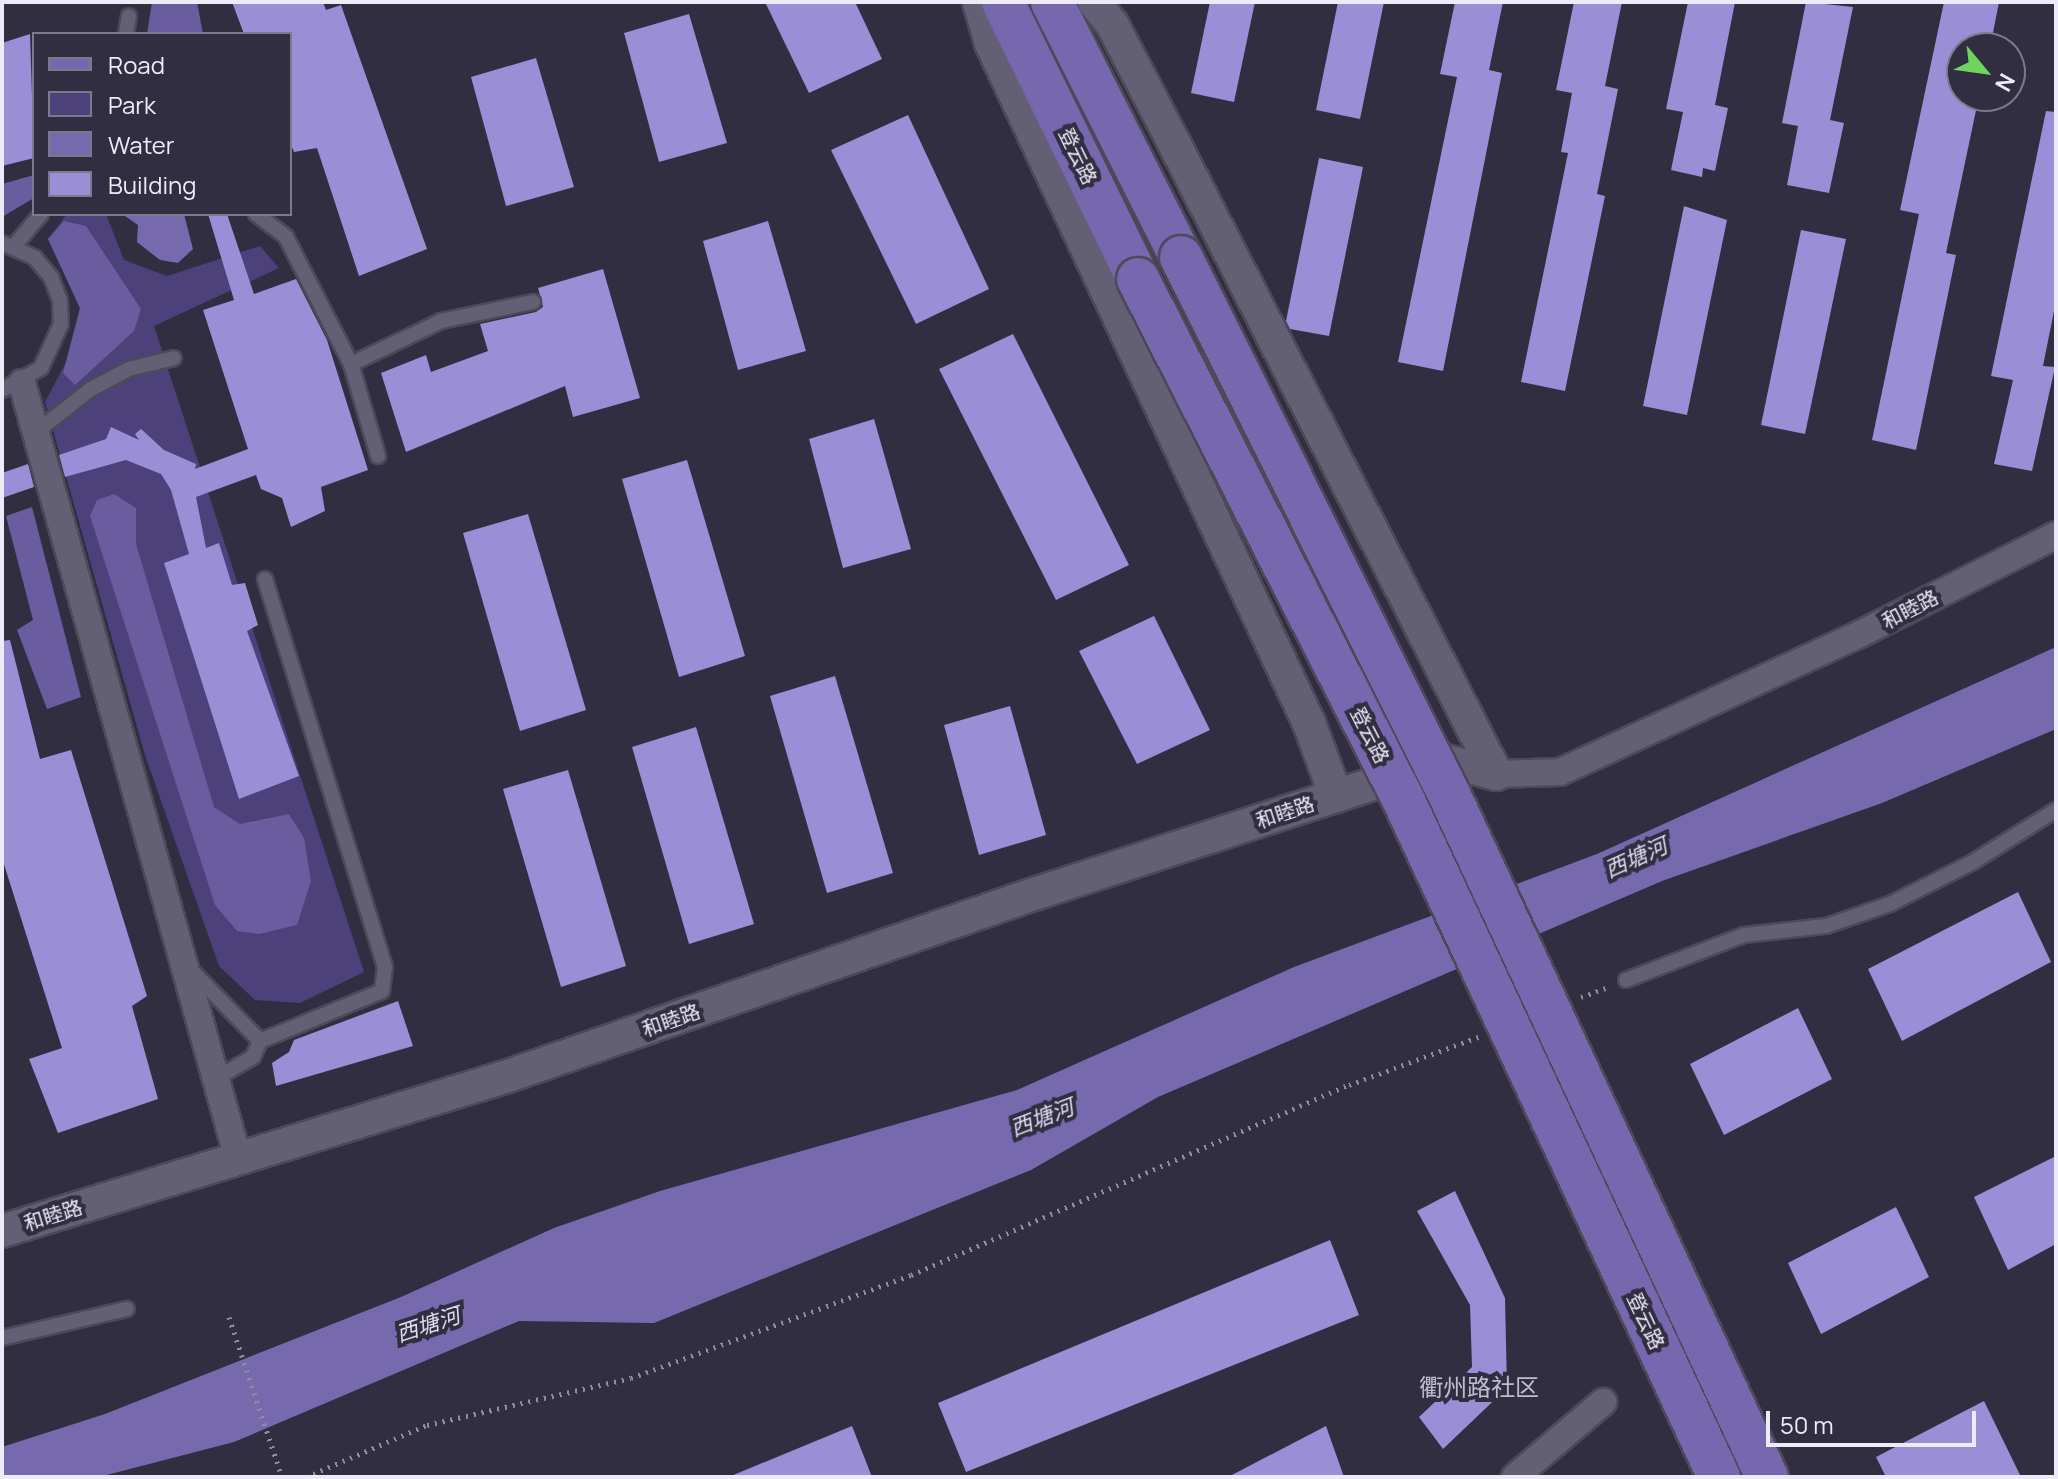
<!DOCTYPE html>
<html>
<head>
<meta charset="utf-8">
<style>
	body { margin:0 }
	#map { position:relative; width:2058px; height:1479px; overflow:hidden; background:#312e41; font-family:Manrope,"Noto Sans SC",sans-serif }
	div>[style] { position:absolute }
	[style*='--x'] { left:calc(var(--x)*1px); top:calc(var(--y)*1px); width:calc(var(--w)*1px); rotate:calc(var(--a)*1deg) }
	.green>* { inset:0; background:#4d417b }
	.forest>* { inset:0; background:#695c9f }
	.water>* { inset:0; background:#7669ae }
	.building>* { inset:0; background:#9a8ed6 }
	.path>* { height:5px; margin-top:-2.5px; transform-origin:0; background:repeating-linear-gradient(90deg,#908e9e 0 2px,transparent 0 8px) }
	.roads { filter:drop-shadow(2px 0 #4c4959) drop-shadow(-2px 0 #4c4959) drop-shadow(0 2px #4c4959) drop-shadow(0 -2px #4c4959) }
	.service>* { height:14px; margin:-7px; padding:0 7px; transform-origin:7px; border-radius:7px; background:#636075 }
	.minor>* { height:26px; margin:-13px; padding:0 13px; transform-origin:13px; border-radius:13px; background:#636075 }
	.tertiary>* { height:32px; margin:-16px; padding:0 16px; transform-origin:16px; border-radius:16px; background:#636075 }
	.primary>* { height:42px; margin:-21px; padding:0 21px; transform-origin:21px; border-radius:21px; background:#7667af }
	.bridges { filter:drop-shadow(2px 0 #4c4959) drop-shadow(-2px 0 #4c4959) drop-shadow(0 2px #4c4959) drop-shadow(0 -2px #4c4959) }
	.primary-bridge>* { height:42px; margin:-21px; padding:0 21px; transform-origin:21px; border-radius:21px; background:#7667af }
	span { translate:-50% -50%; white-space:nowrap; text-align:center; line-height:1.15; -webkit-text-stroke:8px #312e41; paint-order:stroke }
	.street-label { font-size:20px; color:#ecebf7 }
	.water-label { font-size:22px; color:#dfdcf0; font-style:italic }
	.quarter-label { font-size:24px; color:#bebcd3 }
	.frame { position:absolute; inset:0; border:4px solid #ecebf7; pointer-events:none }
	.legend { position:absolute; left:32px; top:32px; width:260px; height:184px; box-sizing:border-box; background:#312e41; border:2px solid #7c7a8a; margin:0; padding:10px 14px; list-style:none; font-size:24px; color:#ecebf7 }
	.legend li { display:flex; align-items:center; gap:16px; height:40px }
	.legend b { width:40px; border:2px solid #7c7a8a }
	.north { position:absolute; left:1946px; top:32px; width:80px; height:80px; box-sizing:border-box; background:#312e41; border:2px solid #7c7a8a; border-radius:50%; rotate:119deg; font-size:22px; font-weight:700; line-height:32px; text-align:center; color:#ecebf7 }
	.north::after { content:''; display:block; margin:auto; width:28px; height:36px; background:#6fd360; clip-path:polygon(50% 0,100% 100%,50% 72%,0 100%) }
	.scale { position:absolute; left:1766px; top:1411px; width:210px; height:36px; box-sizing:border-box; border:4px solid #ecebf7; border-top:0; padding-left:10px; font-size:24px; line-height:28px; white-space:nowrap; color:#ecebf7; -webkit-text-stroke:6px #312e41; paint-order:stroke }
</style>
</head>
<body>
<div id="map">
	<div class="green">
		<div style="clip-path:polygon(67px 214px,106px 214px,124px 260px,167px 276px,260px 246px,279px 268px,154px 326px,364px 972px,300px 1003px,255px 1000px,219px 966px,145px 755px,45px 402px,74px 347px,80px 308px,48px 239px)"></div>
	</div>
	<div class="forest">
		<div style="clip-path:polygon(152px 2px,197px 2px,203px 34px,147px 34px)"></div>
		<div style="clip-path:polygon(34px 175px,34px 198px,2px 217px,2px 184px)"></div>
		<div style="clip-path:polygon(64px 221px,86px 226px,141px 309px,134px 331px,75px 385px,63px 373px,80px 308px,48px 239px)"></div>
		<div style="clip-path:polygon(114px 494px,136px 508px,136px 544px,214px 807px,240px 824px,289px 814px,304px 838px,311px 881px,297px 925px,259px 934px,237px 931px,215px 905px,90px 516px,97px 500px)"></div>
		<div style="clip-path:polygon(32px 507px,81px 697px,47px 709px,17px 630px,33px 620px,6px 516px)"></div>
	</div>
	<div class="water">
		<div style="clip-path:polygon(122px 214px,184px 214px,193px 249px,178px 263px,160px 260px,137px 242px,138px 225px)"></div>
		<div style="clip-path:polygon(2056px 647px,2056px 729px,1882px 803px,1662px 881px,1158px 1097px,1031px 1170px,654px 1323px,519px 1321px,234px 1442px,99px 1477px,2px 1477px,2px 1447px,105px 1414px,401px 1297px,554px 1228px,660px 1191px,1017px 1090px,1294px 967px,1597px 854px)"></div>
	</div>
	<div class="building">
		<div style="clip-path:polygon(232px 2px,323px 2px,326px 10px,341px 5px,427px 249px,359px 276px,317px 148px,294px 152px,290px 142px,290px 34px,244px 34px)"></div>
		<div style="clip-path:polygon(765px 2px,855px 2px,882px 59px,809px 93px)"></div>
		<div style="clip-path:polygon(1210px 2px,1255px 2px,1234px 102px,1191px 93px)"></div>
		<div style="clip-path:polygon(1338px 2px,1384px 2px,1360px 119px,1316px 110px)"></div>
		<div style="clip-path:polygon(1455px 2px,1503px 2px,1489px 70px,1502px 73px,1443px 371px,1398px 362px,1457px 77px,1440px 74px)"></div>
		<div style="clip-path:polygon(1574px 2px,1622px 2px,1605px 86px,1618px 89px,1597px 194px,1605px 196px,1565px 391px,1521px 382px,1568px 153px,1561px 152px,1572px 93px,1556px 90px)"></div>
		<div style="clip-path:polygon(1688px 2px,1735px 2px,1715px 105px,1728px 108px,1715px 171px,1703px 168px,1702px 177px,1671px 170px,1683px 112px,1666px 109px)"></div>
		<div style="clip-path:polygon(1806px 2px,1853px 7px,1830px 120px,1844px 123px,1829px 193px,1787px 185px,1798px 126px,1782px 123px)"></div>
		<div style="clip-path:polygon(1944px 2px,1999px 2px,1990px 48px,1962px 48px,1962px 96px,1979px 96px,1946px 253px,1956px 255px,1916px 450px,1872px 440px,1919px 214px,1900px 210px)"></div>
		<div style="clip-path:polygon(689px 14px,727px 143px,659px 162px,624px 33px)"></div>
		<div style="clip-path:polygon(30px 34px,34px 158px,2px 166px,2px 43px)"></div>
		<div style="clip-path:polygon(536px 58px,574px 187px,506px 206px,471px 77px)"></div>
		<div style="clip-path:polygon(2046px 111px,2056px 112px,2056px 301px,2043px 366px,2055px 367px,2032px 471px,1994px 464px,2013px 380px,1991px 376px)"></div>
		<div style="clip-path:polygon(908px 115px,989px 289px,916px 324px,831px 150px)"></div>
		<div style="clip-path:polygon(1319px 158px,1363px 167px,1329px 336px,1290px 329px,1286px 321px)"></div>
		<div style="clip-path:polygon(1684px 206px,1727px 220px,1687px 415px,1643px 406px)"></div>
		<div style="clip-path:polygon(208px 214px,227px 214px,254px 294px,296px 279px,327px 340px,368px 470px,321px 487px,325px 511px,291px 527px,282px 498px,261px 489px,256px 475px,196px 497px,206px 548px,219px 543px,232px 585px,245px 583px,258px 625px,247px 631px,299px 776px,239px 799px,164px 563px,189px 554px,171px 490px,161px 474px,126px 460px,65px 477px,59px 455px,106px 439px,111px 427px,139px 440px,135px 434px,141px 429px,164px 450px,196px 464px,195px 469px,248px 449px,203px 310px,234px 300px)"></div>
		<div style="clip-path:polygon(768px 221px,806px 351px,738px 370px,703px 241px)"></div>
		<div style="clip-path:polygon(1801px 230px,1846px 239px,1805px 434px,1761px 425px)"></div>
		<div style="clip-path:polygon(603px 269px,640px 398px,573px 417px,565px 386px,406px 452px,381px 373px,426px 355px,431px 372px,488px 351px,480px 324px,536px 312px,543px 307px,538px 288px)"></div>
		<div style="clip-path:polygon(1013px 334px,1129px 565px,1056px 600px,939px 369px)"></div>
		<div style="clip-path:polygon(874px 419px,911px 549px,843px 568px,809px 439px)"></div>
		<div style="clip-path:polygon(687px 460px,745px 656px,679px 677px,622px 479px)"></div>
		<div style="clip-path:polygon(28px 464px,34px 487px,2px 498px,2px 473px)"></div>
		<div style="clip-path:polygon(528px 514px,586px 710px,520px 731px,463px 533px)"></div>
		<div style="clip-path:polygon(1154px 616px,1210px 730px,1137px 764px,1079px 651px)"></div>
		<div style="clip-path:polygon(10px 640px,40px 759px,71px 750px,147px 996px,132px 1006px,158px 1099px,58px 1133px,29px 1059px,62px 1048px,2px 858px,2px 641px)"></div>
		<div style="clip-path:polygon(835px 676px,893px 873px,827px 893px,770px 696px)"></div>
		<div style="clip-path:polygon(1010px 706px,1046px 835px,979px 855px,944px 725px)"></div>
		<div style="clip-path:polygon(696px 727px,754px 924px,689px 944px,632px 747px)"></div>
		<div style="clip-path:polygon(568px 770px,626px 966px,561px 987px,503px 789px)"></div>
		<div style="clip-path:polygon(2018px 892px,2051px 962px,1902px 1041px,1868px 969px)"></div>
		<div style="clip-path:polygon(398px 1001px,413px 1046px,276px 1086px,272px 1063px,289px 1052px,294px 1040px)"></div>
		<div style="clip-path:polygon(1798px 1008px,1832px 1079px,1724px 1135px,1690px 1064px)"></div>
		<div style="clip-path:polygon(2056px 1156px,2056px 1244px,2008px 1270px,1974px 1197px)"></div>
		<div style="clip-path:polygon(1455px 1191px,1505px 1298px,1507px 1388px,1443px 1449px,1419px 1417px,1472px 1367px,1470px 1305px,1417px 1211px)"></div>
		<div style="clip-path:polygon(1896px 1207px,1929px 1277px,1821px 1334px,1788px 1263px)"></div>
		<div style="clip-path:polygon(1330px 1240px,1359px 1315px,966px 1472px,938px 1403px)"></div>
		<div style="clip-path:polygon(1984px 1401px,2021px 1477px,1886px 1477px,1876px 1457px)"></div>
		<div style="clip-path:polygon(852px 1426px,872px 1477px,731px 1477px,731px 1476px)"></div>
		<div style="clip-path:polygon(1326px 1426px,1344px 1477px,1228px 1477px)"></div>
	</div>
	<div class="path">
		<div style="--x:1581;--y:997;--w:30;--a:-20"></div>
		<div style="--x:229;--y:1317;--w:169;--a:71.7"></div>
		<div style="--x:306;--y:1477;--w:132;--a:-23.3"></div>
		<div style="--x:427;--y:1425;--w:209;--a:-13"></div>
		<div style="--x:631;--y:1378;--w:298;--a:-20.2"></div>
		<div style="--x:911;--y:1275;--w:477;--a:-23.5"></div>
		<div style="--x:1349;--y:1085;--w:138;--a:-20.4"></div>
	</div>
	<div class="roads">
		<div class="service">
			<div style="--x:126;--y:34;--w:18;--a:-81"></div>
			<div style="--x:256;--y:214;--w:38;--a:37"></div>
			<div style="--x:286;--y:237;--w:143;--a:62.9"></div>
			<div style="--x:351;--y:364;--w:100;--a:-25.5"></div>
			<div style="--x:441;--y:321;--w:94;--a:-11.7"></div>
			<div style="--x:2;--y:243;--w:36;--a:24"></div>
			<div style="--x:35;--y:258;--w:25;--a:50"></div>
			<div style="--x:51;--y:277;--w:25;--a:69"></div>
			<div style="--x:60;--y:300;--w:24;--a:88"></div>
			<div style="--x:61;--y:324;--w:48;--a:114.4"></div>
			<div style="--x:41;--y:368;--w:45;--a:150.6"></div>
			<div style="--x:14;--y:246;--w:42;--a:-49.8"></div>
			<div style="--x:351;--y:364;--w:96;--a:73.6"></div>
			<div style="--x:35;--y:433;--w:71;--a:-38.2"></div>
			<div style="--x:91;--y:389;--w:43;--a:-27.8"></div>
			<div style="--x:129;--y:369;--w:46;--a:-13.7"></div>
			<div style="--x:190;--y:969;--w:100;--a:45.8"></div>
			<div style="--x:1626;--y:980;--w:126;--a:-20.9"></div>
			<div style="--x:1744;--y:935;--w:82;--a:-6.3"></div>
			<div style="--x:1826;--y:926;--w:68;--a:-19"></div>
			<div style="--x:1890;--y:904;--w:93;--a:-26.8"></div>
			<div style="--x:1973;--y:862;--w:98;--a:-32.1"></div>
			<div style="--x:215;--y:1079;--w:44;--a:-30.1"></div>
			<div style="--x:253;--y:1057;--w:17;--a:-66"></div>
			<div style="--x:260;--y:1041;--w:132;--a:-22.3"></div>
			<div style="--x:382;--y:991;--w:24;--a:-83"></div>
			<div style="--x:385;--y:967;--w:406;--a:-107.2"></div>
			<div style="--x:2;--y:1338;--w:128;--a:-13.1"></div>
		</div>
		<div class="minor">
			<div style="--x:22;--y:383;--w:805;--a:74.43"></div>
			<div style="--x:1496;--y:774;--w:64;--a:-1.8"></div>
			<div style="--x:1560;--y:772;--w:332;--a:-24.7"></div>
			<div style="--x:1862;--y:633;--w:217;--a:-26.8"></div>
			<div style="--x:1515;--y:1477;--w:116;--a:-40.4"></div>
		</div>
		<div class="tertiary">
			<div style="--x:979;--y:2;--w:43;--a:73.7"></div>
			<div style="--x:991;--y:43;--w:751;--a:64.94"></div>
			<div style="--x:1309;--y:723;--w:78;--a:69.7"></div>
			<div style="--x:1094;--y:2;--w:28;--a:51"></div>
			<div style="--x:1112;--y:24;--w:134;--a:62.5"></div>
			<div style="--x:1174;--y:143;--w:708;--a:62.96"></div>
			<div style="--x:2;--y:1231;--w:529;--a:-17.03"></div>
			<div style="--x:508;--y:1076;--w:550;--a:-19.09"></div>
			<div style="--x:1028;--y:896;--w:389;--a:-18"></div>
			<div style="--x:1398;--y:776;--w:50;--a:-17.4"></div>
			<div style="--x:1446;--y:761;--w:52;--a:14.6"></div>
		</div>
		<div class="primary">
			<div style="--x:1003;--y:2;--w:308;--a:64"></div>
			<div style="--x:1052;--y:2;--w:286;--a:63.2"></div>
		</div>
	</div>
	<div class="bridges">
		<div class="primary-bridge">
			<div style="--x:1181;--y:257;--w:598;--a:63.48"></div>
			<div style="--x:1448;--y:792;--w:756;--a:65.03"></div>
			<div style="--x:1138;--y:279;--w:584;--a:63"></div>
			<div style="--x:1403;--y:799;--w:748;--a:65.01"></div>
		</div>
	</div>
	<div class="street-label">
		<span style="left:1078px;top:156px;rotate:64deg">登云路</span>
		<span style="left:1910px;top:609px;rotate:-27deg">和睦路</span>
		<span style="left:1370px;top:735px;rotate:63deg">登云路</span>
		<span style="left:1285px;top:812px;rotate:-18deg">和睦路</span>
		<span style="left:671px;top:1020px;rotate:-19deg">和睦路</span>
		<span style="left:53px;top:1215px;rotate:-17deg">和睦路</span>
		<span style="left:1646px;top:1321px;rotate:65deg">登云路</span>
	</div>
	<div class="water-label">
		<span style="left:1636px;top:858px;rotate:-24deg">西塘河</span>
		<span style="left:1042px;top:1118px;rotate:-21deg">西塘河</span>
		<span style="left:428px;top:1325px;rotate:-18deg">西塘河</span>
	</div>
	<div class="quarter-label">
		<span style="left:1479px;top:1387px">衢州路社区</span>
	</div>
	<div class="frame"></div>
	<ul class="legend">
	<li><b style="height:10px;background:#7667af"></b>Road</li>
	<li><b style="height:22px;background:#4d417b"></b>Park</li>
	<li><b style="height:22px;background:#7669ae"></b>Water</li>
	<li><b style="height:22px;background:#9a8ed6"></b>Building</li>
	</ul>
	<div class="north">N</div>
	<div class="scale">50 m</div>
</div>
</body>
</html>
